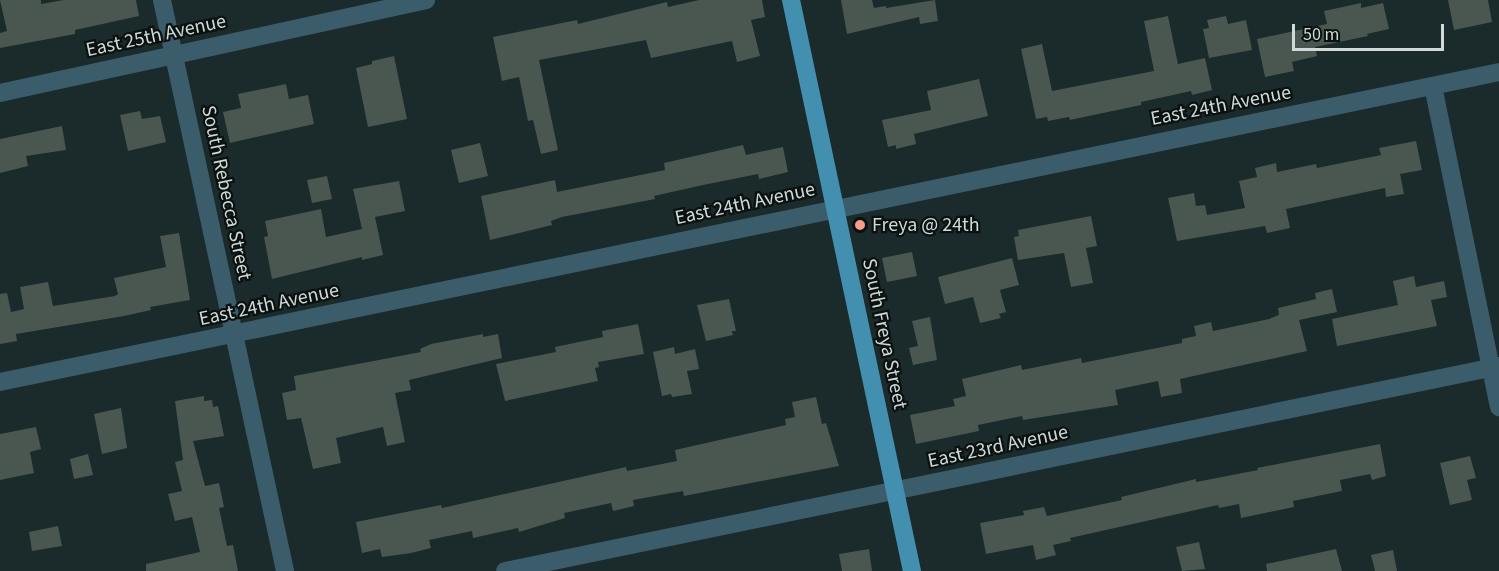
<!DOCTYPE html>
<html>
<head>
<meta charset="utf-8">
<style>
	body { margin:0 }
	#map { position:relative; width:1499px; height:571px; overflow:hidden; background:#1b2a2a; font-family:"Source Sans 3",sans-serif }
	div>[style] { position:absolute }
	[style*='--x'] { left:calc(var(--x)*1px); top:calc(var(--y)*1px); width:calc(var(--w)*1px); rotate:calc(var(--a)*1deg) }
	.building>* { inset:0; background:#495750 }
	.minor>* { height:18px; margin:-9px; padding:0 9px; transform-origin:9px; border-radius:9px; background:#3a5c6b }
	.major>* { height:18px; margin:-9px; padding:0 9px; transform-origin:9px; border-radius:9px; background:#438faf }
	.dots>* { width:16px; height:16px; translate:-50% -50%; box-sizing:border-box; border:3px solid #0b1111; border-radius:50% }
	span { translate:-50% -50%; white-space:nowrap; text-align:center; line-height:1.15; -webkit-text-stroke:4.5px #0b1111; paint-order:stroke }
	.street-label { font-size:20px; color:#cfd9d8 }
	.poi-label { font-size:20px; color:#cfd9d8 }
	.left { translate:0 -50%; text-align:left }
	.scale { position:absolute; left:1292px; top:24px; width:152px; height:27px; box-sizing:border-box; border:3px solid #cfd9d8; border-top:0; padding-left:8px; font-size:18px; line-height:21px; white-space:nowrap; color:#cfd9d8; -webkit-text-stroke:4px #0b1111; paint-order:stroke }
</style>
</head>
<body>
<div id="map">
	<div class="building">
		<div style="clip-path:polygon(0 0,41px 0,41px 4px,64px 0,136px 0,139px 16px,75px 30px,75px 34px,0 48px,0 33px,7px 31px)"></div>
		<div style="clip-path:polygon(699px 0,762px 0,765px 17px,751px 20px,760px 56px,737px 62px,732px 41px,651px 58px,646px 40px,539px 60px,558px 150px,541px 154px,533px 120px,528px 121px,519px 77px,502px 81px,493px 37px,577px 20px,578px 24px,667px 2px,668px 7px)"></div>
		<div style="clip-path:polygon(841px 0,872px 0,874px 8px,886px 6px,886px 8px,935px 0,938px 21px,920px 24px,919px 17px,847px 34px)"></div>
		<div style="clip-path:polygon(1448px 0,1488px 0,1492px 22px,1454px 30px)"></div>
		<div style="clip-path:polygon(1361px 3px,1361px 8px,1383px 3px,1389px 29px,1367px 34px,1368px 36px,1315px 47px,1317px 56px,1292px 62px,1294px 71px,1265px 77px,1257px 39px,1327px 24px,1324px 11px)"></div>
		<div style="clip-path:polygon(1168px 16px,1178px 64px,1205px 58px,1212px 90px,1192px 95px,1191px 91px,1141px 102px,1141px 105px,1070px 120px,1069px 117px,1048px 121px,1047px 117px,1036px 119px,1021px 49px,1042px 44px,1052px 91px,1154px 71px,1144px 21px)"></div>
		<div style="clip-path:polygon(1226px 16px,1228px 24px,1246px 20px,1252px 50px,1209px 58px,1203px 29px,1209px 28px,1207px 20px)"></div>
		<div style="clip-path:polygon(394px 56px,407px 119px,368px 127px,356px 68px,372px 64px,372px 61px)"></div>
		<div style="clip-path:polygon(979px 79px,988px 116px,914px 134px,916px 144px,896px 149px,896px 145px,888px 147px,882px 120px,931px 110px,927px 91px)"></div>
		<div style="clip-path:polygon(286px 84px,289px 99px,308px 95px,314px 124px,230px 143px,223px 112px,241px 108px,238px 94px)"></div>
		<div style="clip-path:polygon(140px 111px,142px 119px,160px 116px,166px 142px,128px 151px,120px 115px)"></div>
		<div style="clip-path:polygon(62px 126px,66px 150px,26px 156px,28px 166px,0 173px,0 139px)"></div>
		<div style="clip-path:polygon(1416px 141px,1422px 170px,1400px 174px,1404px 194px,1386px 197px,1385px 188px,1286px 209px,1290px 228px,1267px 233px,1265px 226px,1177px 241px,1168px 198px,1194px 193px,1196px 206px,1205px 205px,1207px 215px,1245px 208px,1239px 181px,1257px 177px,1255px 168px,1276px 163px,1277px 172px,1316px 164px,1317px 168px,1381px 155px,1379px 148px)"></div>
		<div style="clip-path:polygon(480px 143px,488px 176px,459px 183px,451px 150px)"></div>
		<div style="clip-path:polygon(743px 145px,746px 155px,783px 147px,788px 172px,759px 179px,758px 174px,703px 185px,654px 196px,655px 199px,562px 217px,551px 221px,552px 225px,490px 240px,481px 196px,555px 180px,557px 192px,665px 170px,664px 163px)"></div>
		<div style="clip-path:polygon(327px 176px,332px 199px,312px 203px,307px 180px)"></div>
		<div style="clip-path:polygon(399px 181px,405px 211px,375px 217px,383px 255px,362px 260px,362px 257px,272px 279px,264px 237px,268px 236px,265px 221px,321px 209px,326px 237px,362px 229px,353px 189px)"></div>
		<div style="clip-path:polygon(1091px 216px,1097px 246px,1086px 248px,1093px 283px,1071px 287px,1064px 253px,1018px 260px,1014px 237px,1019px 236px,1018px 230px)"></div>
		<div style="clip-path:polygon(179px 233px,190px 300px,150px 307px,151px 310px,124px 316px,16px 334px,17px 341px,0 344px,0 294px,7px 293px,11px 312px,24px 309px,20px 287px,48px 282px,53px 306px,115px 296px,118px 294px,114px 278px,166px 267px,160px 236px)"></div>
		<div style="clip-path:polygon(912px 252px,917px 276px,887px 282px,882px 258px)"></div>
		<div style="clip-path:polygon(1012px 258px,1019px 285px,1000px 290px,1006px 312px,999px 314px,1001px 318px,980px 323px,973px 297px,945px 304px,938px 277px)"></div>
		<div style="clip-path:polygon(1414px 276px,1416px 287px,1444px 281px,1447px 297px,1431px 300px,1437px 326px,1337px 346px,1332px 319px,1398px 305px,1393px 281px)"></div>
		<div style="clip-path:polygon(1332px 289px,1337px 312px,1299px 320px,1307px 351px,1180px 379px,1182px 393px,1161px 397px,1158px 381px,1115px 390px,1118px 405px,1023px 420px,1022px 416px,978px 425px,979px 431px,916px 444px,910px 415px,955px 406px,953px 399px,966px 396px,962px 379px,1021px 365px,1022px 370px,1081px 358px,1082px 363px,1182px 343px,1182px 339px,1196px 336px,1194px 326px,1211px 322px,1213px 331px,1269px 319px,1279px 315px,1278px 308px,1316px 299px,1315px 293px)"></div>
		<div style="clip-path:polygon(729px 299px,736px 331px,732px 331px,733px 335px,706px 341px,697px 305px)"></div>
		<div style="clip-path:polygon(930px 317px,937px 360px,913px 365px,909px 348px,918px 346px,912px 321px)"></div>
		<div style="clip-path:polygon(638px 324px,644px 354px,598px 362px,599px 367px,595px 368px,598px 381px,505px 401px,496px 364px,556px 352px,555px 347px,603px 337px,602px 331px)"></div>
		<div style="clip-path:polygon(483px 334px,483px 337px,498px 334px,502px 358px,409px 380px,411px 390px,395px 393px,405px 442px,387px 446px,383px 427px,336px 438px,341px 463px,313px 469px,301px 418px,287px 420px,282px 393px,296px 390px,294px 376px,421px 352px,420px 349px,431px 344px)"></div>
		<div style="clip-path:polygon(674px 347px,675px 354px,695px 349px,699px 369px,687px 371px,692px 394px,672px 397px,671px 394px,662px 396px,653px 352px)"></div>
		<div style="clip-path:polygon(204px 396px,204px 401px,212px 400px,213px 407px,218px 406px,224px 436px,193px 441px,205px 486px,219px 483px,224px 507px,219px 508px,227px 546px,233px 545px,238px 571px,146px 571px,146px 564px,200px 552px,192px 517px,175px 521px,168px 494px,182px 491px,175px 462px,183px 460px,175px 401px)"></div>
		<div style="clip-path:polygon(816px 397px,822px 424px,826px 423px,839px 466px,684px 496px,683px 491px,633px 500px,634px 506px,613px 511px,611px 503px,564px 513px,565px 518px,519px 532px,518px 528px,473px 538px,472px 531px,429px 540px,431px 548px,411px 553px,382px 557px,380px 549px,362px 553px,356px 522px,441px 505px,442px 508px,626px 467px,627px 471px,677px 461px,675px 450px,786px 425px,785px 419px,795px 417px,792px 402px)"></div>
		<div style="clip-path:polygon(121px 408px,127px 448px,102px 454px,94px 414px)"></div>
		<div style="clip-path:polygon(36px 427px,41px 449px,30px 452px,34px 473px,0 480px,0 434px)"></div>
		<div style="clip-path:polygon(1380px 444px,1386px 476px,1372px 480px,1370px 474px,1340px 480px,1342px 491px,1293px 501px,1294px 507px,1241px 518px,1239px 504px,1219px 508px,1218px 505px,1070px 538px,1071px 541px,1053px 545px,1056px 555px,1036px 560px,1033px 545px,986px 554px,980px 523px,1024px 515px,1023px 511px,1044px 507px,1047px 516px,1122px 500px,1121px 497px,1196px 479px,1196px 482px,1258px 470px,1257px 468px)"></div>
		<div style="clip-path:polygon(88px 454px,93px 475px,74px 479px,70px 459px)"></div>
		<div style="clip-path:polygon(1470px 456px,1476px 478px,1467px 480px,1472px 500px,1450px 505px,1440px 463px)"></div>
		<div style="clip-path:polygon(58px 526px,62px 546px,32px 551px,29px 532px)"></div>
		<div style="clip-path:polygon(1199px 542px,1205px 569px,1182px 571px,1176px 547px)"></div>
		<div style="clip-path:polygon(869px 549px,872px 571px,842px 571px,839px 554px)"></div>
		<div style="clip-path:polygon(1336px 549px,1342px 571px,1267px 571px,1266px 564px)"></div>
		<div style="clip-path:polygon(1393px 550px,1397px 571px,1375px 571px,1371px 555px)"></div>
	</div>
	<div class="minor">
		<div style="--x:162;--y:0;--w:584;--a:77.84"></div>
		<div style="--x:1433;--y:86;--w:328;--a:78.4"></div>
		<div style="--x:0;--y:93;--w:436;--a:-12.3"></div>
		<div style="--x:0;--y:382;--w:1531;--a:-11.68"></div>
		<div style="--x:505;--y:571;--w:1015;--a:-11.65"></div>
	</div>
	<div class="major">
		<div style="--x:791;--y:0;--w:584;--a:78.04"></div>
	</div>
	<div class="dots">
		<div style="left:860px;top:225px;background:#f49d8c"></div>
	</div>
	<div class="street-label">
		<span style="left:156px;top:36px;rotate:-12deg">East 25th Avenue</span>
		<span style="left:1221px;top:106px;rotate:-11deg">East 24th Avenue</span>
		<span style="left:226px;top:193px;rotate:78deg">South Rebecca Street</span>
		<span style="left:745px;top:204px;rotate:-12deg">East 24th Avenue</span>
		<span style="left:269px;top:305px;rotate:-12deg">East 24th Avenue</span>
		<span style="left:884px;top:334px;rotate:78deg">South Freya Street</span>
		<span style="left:998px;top:447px;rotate:-12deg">East 23rd Avenue</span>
	</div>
	<div class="poi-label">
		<span class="left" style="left:872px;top:225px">Freya @ 24th</span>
	</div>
	<div class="scale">50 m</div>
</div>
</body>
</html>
